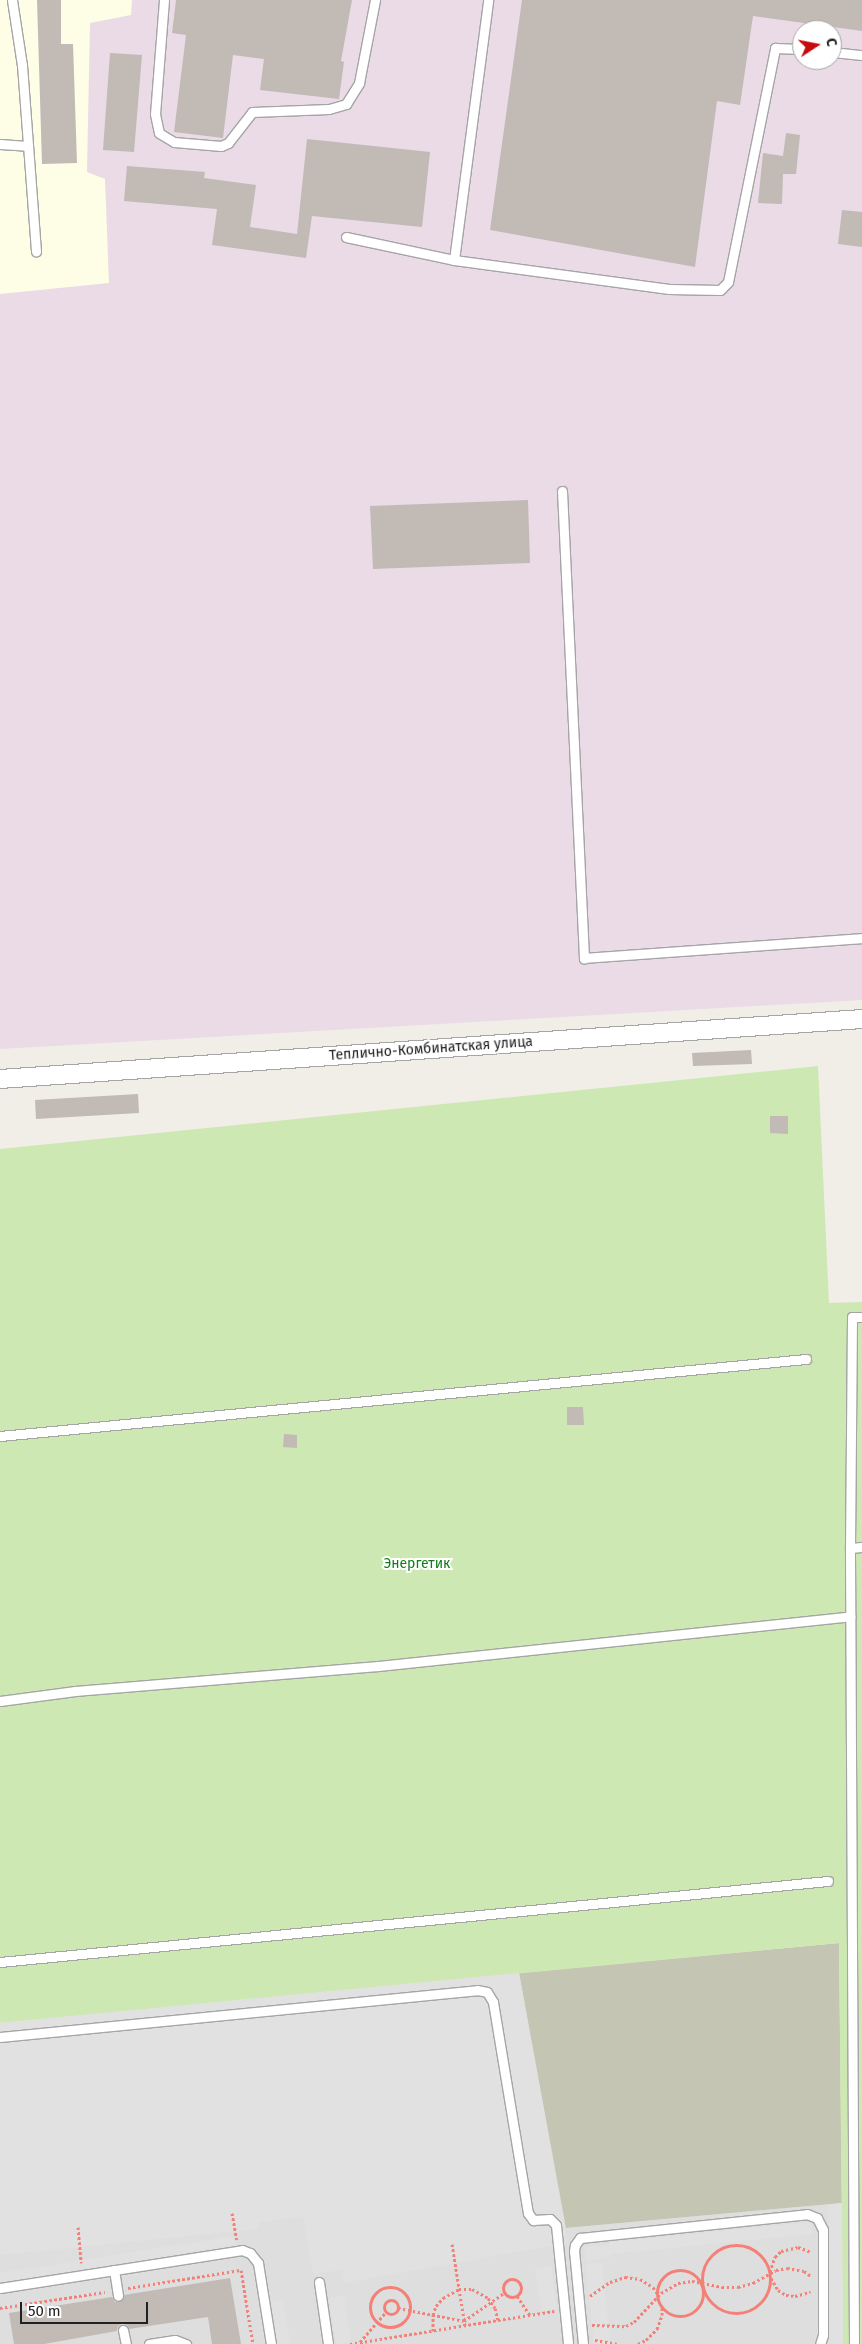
<!DOCTYPE html>
<html>
<head>
<meta charset="utf-8">
<style>
	body { margin:0 }
	#map { position:relative; width:862px; height:2344px; overflow:hidden; background:#f1eee8; font-family:"Fira Sans",sans-serif }
	div>[style] { position:absolute }
	[style*='--x'] { left:calc(var(--x)*1px); top:calc(var(--y)*1px); width:calc(var(--w)*1px); rotate:calc(var(--a)*1deg) }
	.residential>* { inset:0; background:#dfdede }
	.industrial>* { inset:0; background:#eadbe7 }
	.education>* { inset:0; background:#fefde5 }
	.construction>* { inset:0; background:#c5c5b4 }
	.grass>* { inset:0; background:#cde8b2 }
	.parking>* { inset:0; background:#e1e1e1 }
	.building>* { inset:0; background:#c1bab5 }
	.path>* { height:3px; margin-top:-1.5px; transform-origin:0; background:repeating-linear-gradient(90deg,#f38177 0 2.5px,transparent 0 5px) }
	.path>.ring { margin:-1.5px; padding:0; box-sizing:content-box; background:none; border:3px solid #f38177; border-radius:50% }
	.roads { filter:drop-shadow(1px 0 #a5a5a5) drop-shadow(-1px 0 #a5a5a5) drop-shadow(0 1px #a5a5a5) drop-shadow(0 -1px #a5a5a5) }
	.lane>* { height:9px; margin:-4.5px; padding:0 4.5px; transform-origin:4.5px; border-radius:4.5px; background:#fff }
	.street>* { height:18px; margin:-9px; padding:0 9px; transform-origin:9px; border-radius:9px; background:#fff }
	span { translate:-50% -50%; white-space:nowrap; text-align:center; line-height:1.15; -webkit-text-stroke:4px #fff; paint-order:stroke }
	.street-label { font-size:14px; color:#212121 }
	.park-label { font-size:14px; color:#127d18 }
	.north { position:absolute; left:792px; top:20px; width:50px; height:50px; box-sizing:border-box; background:#fff; border:1px solid #a6a6a6; border-radius:50%; rotate:79deg; font-size:14px; font-weight:700; line-height:20px; text-align:center; color:#212121 }
	.north::after { content:''; display:block; margin:auto; width:18px; height:22px; background:#c80b0f; clip-path:polygon(50% 0,100% 100%,50% 72%,0 100%) }
	.scale { position:absolute; left:20px; top:2302px; width:128px; height:22px; box-sizing:border-box; border:2px solid #212121; border-top:0; padding-left:6px; font-size:15px; line-height:18px; white-space:nowrap; color:#212121; -webkit-text-stroke:4px #fff; paint-order:stroke }
</style>
</head>
<body>
<div id="map">
	<div class="residential">
		<div style="clip-path:polygon(519px 1973px,567px 2228px,842px 2203px,843px 2344px,0 2344px,0 2023px)"></div>
	</div>
	<div class="industrial">
		<div style="clip-path:polygon(evenodd,0 0,862px 0,862px 1000px,0 1049px,0 0,802px 30px,832px 30px,832px 60px,802px 60px,802px 30px)"></div>
	</div>
	<div class="education">
		<div style="clip-path:polygon(0 0,132px 0,131px 15px,90px 23px,87px 172px,105px 179px,109px 283px,0 294px)"></div>
	</div>
	<div class="construction">
		<div style="clip-path:polygon(839px 1943px,842px 2203px,566px 2228px,519px 1973px)"></div>
	</div>
	<div class="grass">
		<div style="clip-path:polygon(818px 1066px,829px 1303px,862px 1302px,862px 2344px,843px 2344px,839px 1943px,0 2023px,0 1149px)"></div>
	</div>
	<div class="parking">
		<div style="clip-path:polygon(519px 1973px,568px 2243px,344px 2283px,341px 2270px,313px 2274px,303px 2217px,259px 2222px,259px 2229px,0 2255px,0 2023px)"></div>
		<div style="clip-path:polygon(842px 2203px,843px 2344px,829px 2344px,828px 2205px)"></div>
		<div style="clip-path:polygon(812px 2222px,813px 2234px,611px 2254px,611px 2257px,586px 2260px,585px 2247px,609px 2245px,609px 2242px)"></div>
		<div style="clip-path:polygon(234px 2236px,236px 2245px,0 2283px,0 2273px)"></div>
		<div style="clip-path:polygon(602px 2262px,610px 2344px,594px 2344px,586px 2264px)"></div>
		<div style="clip-path:polygon(551px 2266px,557px 2309px,542px 2311px,535px 2268px)"></div>
		<div style="clip-path:polygon(344px 2296px,351px 2342px,336px 2344px,329px 2298px)"></div>
		<div style="clip-path:polygon(283px 2300px,290px 2344px,277px 2344px,271px 2302px)"></div>
	</div>
	<div class="building">
		<div style="clip-path:polygon(37px 0,61px 0,61px 44px,73px 44px,77px 163px,42px 164px)"></div>
		<div style="clip-path:polygon(176px 0,352px 0,341px 61px,344px 62px,339px 99px,260px 90px,264px 59px,233px 55px,223px 138px,174px 132px,186px 35px,172px 33px)"></div>
		<div style="clip-path:polygon(522px 0,862px 0,862px 31px,753px 16px,740px 105px,717px 101px,695px 267px,490px 230px)"></div>
		<div style="clip-path:polygon(110px 53px,142px 55px,134px 152px,103px 150px)"></div>
		<div style="clip-path:polygon(786px 133px,800px 135px,796px 174px,783px 174px,782px 204px,758px 203px,763px 153px,783px 156px)"></div>
		<div style="clip-path:polygon(307px 139px,430px 152px,422px 227px,312px 216px,306px 258px,212px 245px,217px 209px,124px 201px,127px 166px,205px 172px,204px 178px,256px 185px,250px 227px,297px 234px)"></div>
		<div style="clip-path:polygon(842px 210px,862px 212px,862px 247px,838px 244px)"></div>
		<div style="clip-path:polygon(528px 500px,530px 563px,373px 569px,370px 506px)"></div>
		<div style="clip-path:polygon(751px 1050px,752px 1064px,693px 1066px,692px 1053px)"></div>
		<div style="clip-path:polygon(138px 1094px,139px 1113px,36px 1119px,35px 1100px)"></div>
		<div style="clip-path:polygon(770px 1116px,788px 1116px,788px 1134px,770px 1133px)"></div>
		<div style="clip-path:polygon(567px 1407px,583px 1407px,584px 1425px,567px 1425px)"></div>
		<div style="clip-path:polygon(284px 1434px,297px 1435px,297px 1448px,283px 1447px)"></div>
		<div style="clip-path:polygon(230px 2278px,241px 2344px,212px 2344px,208px 2317px,129px 2329px,127px 2325px,122px 2324px,118px 2326px,117px 2331px,44px 2344px,14px 2344px,9px 2313px,112px 2297px,115px 2302px,119px 2302px,124px 2295px)"></div>
	</div>
	<div class="path">
		<div style="--x:232;--y:2213;--w:27;--a:80"></div>
		<div style="--x:78;--y:2227;--w:36;--a:85"></div>
		<div style="--x:452;--y:2244;--w:83;--a:81"></div>
		<div class="ring" style="left:702px;top:2245px;width:65px;height:65px"></div>
		<div class="ring" style="left:657px;top:2270px;width:43px;height:43px"></div>
		<div style="--x:770;--y:2272;--w:16;--a:-72"></div>
		<div style="--x:775;--y:2257;--w:8;--a:-45"></div>
		<div style="--x:781;--y:2251;--w:17;--a:-13"></div>
		<div style="--x:798;--y:2247;--w:14;--a:21"></div>
		<div style="--x:771;--y:2278;--w:14;--a:60"></div>
		<div style="--x:778;--y:2290;--w:9;--a:32"></div>
		<div style="--x:786;--y:2295;--w:9;--a:6"></div>
		<div style="--x:795;--y:2296;--w:16;--a:-15"></div>
		<div class="ring" style="left:503px;top:2279px;width:15px;height:15px"></div>
		<div class="ring" style="left:370px;top:2287px;width:37px;height:37px"></div>
		<div style="--x:128;--y:2288;--w:114;--a:-9.1"></div>
		<div style="--x:241;--y:2270;--w:75;--a:80.8"></div>
		<div style="--x:517;--y:2296;--w:23;--a:56"></div>
		<div style="--x:590;--y:2296;--w:24;--a:-35"></div>
		<div style="--x:610;--y:2282;--w:16;--a:-18"></div>
		<div style="--x:625;--y:2277;--w:15;--a:8"></div>
		<div style="--x:640;--y:2279;--w:15;--a:32"></div>
		<div style="--x:653;--y:2287;--w:7;--a:56"></div>
		<div class="ring" style="left:384px;top:2300px;width:11px;height:11px"></div>
		<div style="--x:0;--y:2308;--w:106;--a:-8.7"></div>
		<div style="--x:398;--y:2308;--w:67;--a:11.1"></div>
		<div style="--x:464;--y:2321;--w:49;--a:-35"></div>
		<div style="--x:592;--y:2325;--w:34;--a:2"></div>
		<div style="--x:626;--y:2326;--w:9;--a:-27"></div>
		<div style="--x:634;--y:2322;--w:40;--a:-47"></div>
		<div style="--x:661;--y:2293;--w:20;--a:-30"></div>
		<div style="--x:678;--y:2283;--w:14;--a:-8"></div>
		<div style="--x:692;--y:2281;--w:31;--a:11"></div>
		<div style="--x:722;--y:2287;--w:16;--a:0"></div>
		<div style="--x:738;--y:2287;--w:16;--a:-15"></div>
		<div style="--x:753;--y:2283;--w:26;--a:-29"></div>
		<div style="--x:776;--y:2270;--w:11;--a:-10"></div>
		<div style="--x:787;--y:2268;--w:17;--a:10"></div>
		<div style="--x:804;--y:2271;--w:9;--a:36"></div>
		<div style="--x:433;--y:2331;--w:16;--a:-90"></div>
		<div style="--x:433;--y:2315;--w:9;--a:-72"></div>
		<div style="--x:436;--y:2306;--w:11;--a:-49"></div>
		<div style="--x:443;--y:2298;--w:18;--a:-29"></div>
		<div style="--x:459;--y:2289;--w:13;--a:0"></div>
		<div style="--x:472;--y:2289;--w:18;--a:29"></div>
		<div style="--x:488;--y:2298;--w:12;--a:55"></div>
		<div style="--x:495;--y:2308;--w:12;--a:76"></div>
		<div style="--x:595;--y:2340;--w:22;--a:10"></div>
		<div style="--x:360;--y:2342;--w:40;--a:-49"></div>
		<div style="--x:350;--y:2344;--w:207;--a:-9.2"></div>
		<div style="--x:638;--y:2344;--w:9;--a:-27"></div>
		<div style="--x:646;--y:2340;--w:16;--a:-45"></div>
		<div style="--x:657;--y:2329;--w:15;--a:-70"></div>
		<div style="--x:662;--y:2315;--w:7;--a:-90"></div>
	</div>
	<div class="roads">
		<div class="lane">
			<div style="--x:12;--y:0;--w:66;--a:81.3"></div>
			<div style="--x:22;--y:65;--w:187;--a:85.7"></div>
			<div style="--x:164;--y:0;--w:114;--a:94.5"></div>
			<div style="--x:155;--y:114;--w:19;--a:78"></div>
			<div style="--x:159;--y:133;--w:17;--a:31"></div>
			<div style="--x:174;--y:142;--w:47;--a:4.9"></div>
			<div style="--x:221;--y:146;--w:8;--a:-23"></div>
			<div style="--x:228;--y:143;--w:39;--a:-52"></div>
			<div style="--x:252;--y:112;--w:77;--a:-2.2"></div>
			<div style="--x:329;--y:109;--w:18;--a:-16"></div>
			<div style="--x:346;--y:104;--w:25;--a:-58"></div>
			<div style="--x:359;--y:83;--w:85;--a:-79.1"></div>
			<div style="--x:832;--y:52;--w:30;--a:6"></div>
			<div style="--x:0;--y:144;--w:27;--a:4"></div>
			<div style="--x:346;--y:237;--w:110;--a:12"></div>
			<div style="--x:454;--y:260;--w:217;--a:7.7"></div>
			<div style="--x:669;--y:289;--w:51;--a:1.1"></div>
			<div style="--x:720;--y:290;--w:11;--a:-45"></div>
			<div style="--x:728;--y:282;--w:239;--a:-78.6"></div>
			<div style="--x:775;--y:48;--w:27;--a:2"></div>
			<div style="--x:454;--y:260;--w:262;--a:-82.5"></div>
			<div style="--x:562;--y:491;--w:468;--a:87.3"></div>
			<div style="--x:584;--y:958;--w:279;--a:-4.1"></div>
			<div style="--x:0;--y:1436;--w:810;--a:-5.46"></div>
			<div style="--x:850;--y:1548;--w:12;--a:-5"></div>
			<div style="--x:0;--y:1701;--w:76;--a:-7.6"></div>
			<div style="--x:75;--y:1691;--w:304;--a:-4.7"></div>
			<div style="--x:378;--y:1666;--w:475;--a:-6"></div>
			<div style="--x:0;--y:1962;--w:832;--a:-5.59"></div>
			<div style="--x:0;--y:2037;--w:479;--a:-5.6"></div>
			<div style="--x:477;--y:1990;--w:10;--a:11"></div>
			<div style="--x:487;--y:1992;--w:12;--a:59"></div>
			<div style="--x:493;--y:2002;--w:214;--a:80.6"></div>
			<div style="--x:528;--y:2213;--w:9;--a:54"></div>
			<div style="--x:533;--y:2220;--w:17;--a:-3"></div>
			<div style="--x:550;--y:2219;--w:8;--a:45"></div>
			<div style="--x:556;--y:2225;--w:120;--a:84.2"></div>
			<div style="--x:114;--y:2270;--w:26;--a:81"></div>
			<div style="--x:319;--y:2282;--w:63;--a:81.7"></div>
			<div style="--x:0;--y:2288;--w:245;--a:-8.9"></div>
			<div style="--x:242;--y:2250;--w:9;--a:21"></div>
			<div style="--x:250;--y:2253;--w:13;--a:51"></div>
			<div style="--x:258;--y:2263;--w:82;--a:80.9"></div>
			<div style="--x:123;--y:2330;--w:14;--a:78"></div>
			<div style="--x:149;--y:2344;--w:26;--a:-9"></div>
			<div style="--x:175;--y:2340;--w:12;--a:20"></div>
			<div style="--x:583;--y:2344;--w:93;--a:-95.5"></div>
			<div style="--x:574;--y:2251;--w:6;--a:-81"></div>
			<div style="--x:575;--y:2245;--w:9;--a:-54"></div>
			<div style="--x:580;--y:2238;--w:228;--a:-6"></div>
			<div style="--x:807;--y:2214;--w:11;--a:22"></div>
			<div style="--x:817;--y:2218;--w:13;--a:63"></div>
			<div style="--x:823;--y:2230;--w:105;--a:90"></div>
			<div style="--x:823;--y:2335;--w:9;--a:108"></div>
			<div style="--x:854;--y:2344;--w:796;--a:-90.29"></div>
			<div style="--x:850;--y:1548;--w:231;--a:-89.5"></div>
			<div style="--x:852;--y:1317;--w:10;--a:0"></div>
		</div>
		<div class="street">
			<div style="--x:0;--y:1079;--w:864;--a:-3.98"></div>
		</div>
	</div>
	<div class="street-label">
		<span style="left:431px;top:1049px;rotate:-4deg">Теплично-Комбинатская улица</span>
	</div>
	<div class="park-label">
		<span style="left:417px;top:1564px">Энергетик</span>
	</div>
	<div class="north">С</div>
	<div class="scale">50 m</div>
</div>
</body>
</html>
